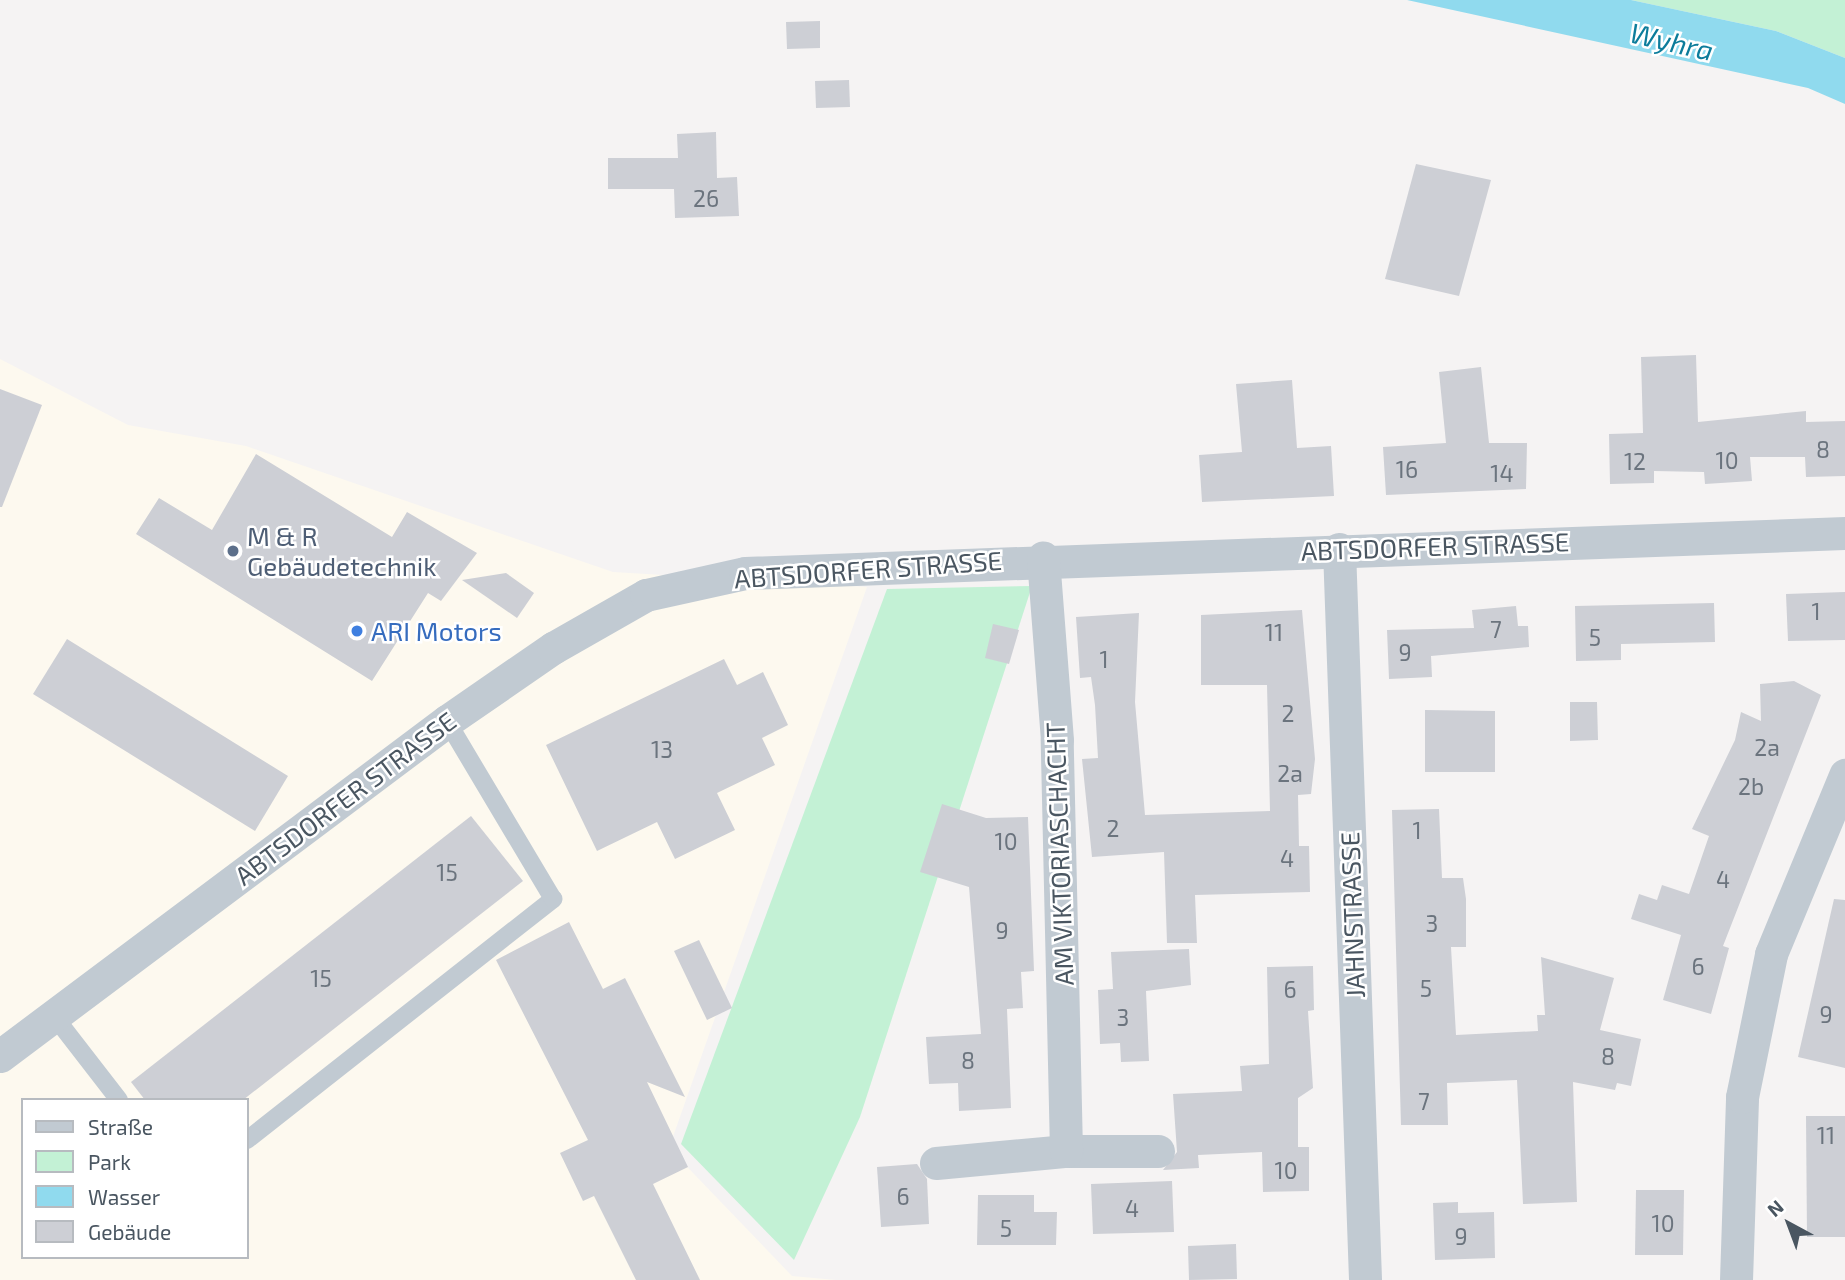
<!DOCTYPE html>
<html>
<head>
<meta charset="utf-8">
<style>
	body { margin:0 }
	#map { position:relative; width:1845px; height:1280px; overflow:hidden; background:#f5f3f3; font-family:"Exo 2",sans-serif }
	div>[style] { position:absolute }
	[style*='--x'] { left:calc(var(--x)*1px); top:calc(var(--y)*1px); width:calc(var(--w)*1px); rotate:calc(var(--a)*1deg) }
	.commercial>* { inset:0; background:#fdf9ef }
	.green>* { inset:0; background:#c3f1d5 }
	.water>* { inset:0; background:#90daee }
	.building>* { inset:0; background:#cdcfd5 }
	.lane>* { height:18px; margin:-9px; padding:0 9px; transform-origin:9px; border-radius:9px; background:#c1cad2 }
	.street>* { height:33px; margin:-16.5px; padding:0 16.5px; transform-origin:16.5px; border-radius:16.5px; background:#c1cad2 }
	.dots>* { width:19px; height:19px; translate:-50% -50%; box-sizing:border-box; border:4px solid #fff; border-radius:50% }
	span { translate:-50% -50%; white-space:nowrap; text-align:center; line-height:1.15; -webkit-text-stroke:5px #fff; paint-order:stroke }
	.number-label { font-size:23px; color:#6b747e }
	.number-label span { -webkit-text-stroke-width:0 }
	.service-label { font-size:26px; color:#4e5e75 }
	.left { translate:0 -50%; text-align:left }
	.street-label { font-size:26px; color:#4a5661 }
	.shop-label { font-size:26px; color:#366cbe }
	.water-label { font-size:28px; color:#0c7c9b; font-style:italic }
	.legend { position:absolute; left:21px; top:1098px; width:228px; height:161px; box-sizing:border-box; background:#fff; border:2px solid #b7bbc0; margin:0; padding:9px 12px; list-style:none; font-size:21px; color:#4a5661 }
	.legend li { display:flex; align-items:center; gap:14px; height:35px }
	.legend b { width:35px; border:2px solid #b7bbc0 }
	.north { position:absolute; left:1754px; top:1189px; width:70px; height:70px; -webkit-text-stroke:5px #fff; paint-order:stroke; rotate:319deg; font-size:19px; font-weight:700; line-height:28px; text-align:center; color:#4a5661 }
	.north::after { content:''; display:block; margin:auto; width:24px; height:32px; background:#4a5661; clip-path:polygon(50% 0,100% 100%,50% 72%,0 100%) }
</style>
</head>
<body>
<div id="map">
	<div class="commercial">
		<div style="clip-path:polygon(evenodd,0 359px,128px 425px,246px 446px,613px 572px,867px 587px,669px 1148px,792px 1276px,836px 1280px,0 1280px,0 359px,23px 1100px,247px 1100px,247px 1257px,23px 1257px,23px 1100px)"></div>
	</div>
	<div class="green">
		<div style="clip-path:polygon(1631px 0,1845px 0,1845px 58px,1776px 31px)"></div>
		<div style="clip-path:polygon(1032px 586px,860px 1117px,794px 1260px,681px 1144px,887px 589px)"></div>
	</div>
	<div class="water">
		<div style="clip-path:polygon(1407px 0,1631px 0,1776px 31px,1845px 58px,1845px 104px,1808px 88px)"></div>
	</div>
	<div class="building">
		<div style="clip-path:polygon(820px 21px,820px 48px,787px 49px,786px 22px)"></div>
		<div style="clip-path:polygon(849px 80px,850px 107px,816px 108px,815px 81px)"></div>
		<div style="clip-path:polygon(716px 132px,717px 178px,737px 177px,739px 216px,675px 218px,674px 189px,608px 189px,608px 158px,678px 158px,677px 134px)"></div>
		<div style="clip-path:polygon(1416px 164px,1491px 180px,1459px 296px,1385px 279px)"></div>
		<div style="clip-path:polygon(1696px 355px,1698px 422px,1806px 411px,1806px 422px,1845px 421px,1845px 476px,1806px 477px,1805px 457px,1750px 457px,1752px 481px,1705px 484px,1704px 472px,1654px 471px,1654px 483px,1610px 484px,1609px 434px,1643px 433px,1641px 357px)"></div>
		<div style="clip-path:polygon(1481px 367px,1489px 443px,1527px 443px,1526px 489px,1386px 495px,1383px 447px,1446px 443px,1439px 372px)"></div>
		<div style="clip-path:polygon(1292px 380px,1297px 448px,1331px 446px,1334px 496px,1202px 502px,1199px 455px,1242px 452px,1236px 384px)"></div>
		<div style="clip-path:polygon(0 389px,42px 405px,2px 507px,0 507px)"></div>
		<div style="clip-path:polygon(256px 454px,392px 537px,407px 512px,477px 553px,441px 601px,428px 593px,372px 681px,136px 534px,159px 498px,212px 530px)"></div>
		<div style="clip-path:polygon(506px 573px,534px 593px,517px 618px,462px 580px)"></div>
		<div style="clip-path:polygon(1845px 592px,1845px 640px,1788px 641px,1786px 594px)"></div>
		<div style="clip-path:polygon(1714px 603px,1715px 642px,1621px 644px,1621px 660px,1576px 661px,1575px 606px)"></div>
		<div style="clip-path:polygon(1516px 606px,1518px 626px,1528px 626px,1529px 647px,1431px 656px,1432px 677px,1389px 679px,1387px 630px,1474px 628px,1472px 610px)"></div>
		<div style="clip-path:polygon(1302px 610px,1315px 759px,1311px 794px,1298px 795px,1299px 846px,1309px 846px,1310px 892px,1195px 895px,1197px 943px,1167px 943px,1164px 852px,1092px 857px,1082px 759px,1098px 758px,1095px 705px,1091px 677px,1080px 678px,1076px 617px,1139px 613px,1135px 702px,1145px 815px,1270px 811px,1267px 685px,1201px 685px,1201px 615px)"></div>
		<div style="clip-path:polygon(993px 624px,1019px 630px,1009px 664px,985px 658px)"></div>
		<div style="clip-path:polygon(67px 639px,288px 776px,255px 831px,33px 694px)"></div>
		<div style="clip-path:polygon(724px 659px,737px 685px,763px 672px,788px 725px,762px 738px,775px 765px,717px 793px,735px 830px,675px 859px,657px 822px,597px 851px,546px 745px)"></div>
		<div style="clip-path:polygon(1794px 681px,1821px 695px,1723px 946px,1729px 948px,1711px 1014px,1663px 1000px,1681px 935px,1631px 919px,1639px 894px,1657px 900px,1662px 885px,1689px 894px,1709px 836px,1692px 829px,1735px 740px,1741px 712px,1761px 721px,1760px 684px)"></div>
		<div style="clip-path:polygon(1570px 702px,1597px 702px,1598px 740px,1570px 741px)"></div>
		<div style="clip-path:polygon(1425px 710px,1495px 711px,1495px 772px,1425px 772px)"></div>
		<div style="clip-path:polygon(942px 804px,986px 818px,1028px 817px,1034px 971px,1021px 972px,1023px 1008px,1007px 1009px,1011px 1108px,959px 1111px,958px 1083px,929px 1084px,926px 1037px,981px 1034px,969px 887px,920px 872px)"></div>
		<div style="clip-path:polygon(1439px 809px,1442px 878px,1463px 878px,1466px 899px,1466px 947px,1451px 947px,1456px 1035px,1538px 1031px,1537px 1015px,1545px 1015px,1541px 957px,1614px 978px,1600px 1030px,1641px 1039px,1631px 1086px,1617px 1083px,1615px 1090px,1573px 1082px,1577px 1202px,1523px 1204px,1517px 1080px,1447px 1083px,1448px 1125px,1401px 1125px,1392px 810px)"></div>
		<div style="clip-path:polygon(471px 816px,523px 881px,243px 1100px,145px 1100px,131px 1082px)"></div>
		<div style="clip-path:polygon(1834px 899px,1845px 900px,1845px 1068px,1798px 1057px)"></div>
		<div style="clip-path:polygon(569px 922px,603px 989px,625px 978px,685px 1097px,647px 1082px,688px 1167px,653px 1184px,700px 1280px,636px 1280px,594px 1196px,583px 1201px,560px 1153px,588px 1140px,496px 960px)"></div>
		<div style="clip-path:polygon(699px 940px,732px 1008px,707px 1020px,674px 951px)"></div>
		<div style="clip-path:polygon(1189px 949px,1191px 985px,1146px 991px,1149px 1061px,1121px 1062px,1120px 1043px,1100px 1044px,1098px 990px,1113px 989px,1111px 952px)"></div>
		<div style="clip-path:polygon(1313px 966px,1314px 1010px,1308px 1011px,1313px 1088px,1298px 1098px,1298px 1147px,1309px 1147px,1309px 1191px,1263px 1192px,1262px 1152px,1198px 1155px,1199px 1168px,1163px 1170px,1177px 1152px,1173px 1094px,1242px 1091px,1240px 1066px,1269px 1064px,1267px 967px)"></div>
		<div style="clip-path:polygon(1806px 1116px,1845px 1116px,1845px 1237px,1807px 1237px)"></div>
		<div style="clip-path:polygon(917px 1164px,927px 1179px,929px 1224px,881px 1227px,877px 1167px)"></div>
		<div style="clip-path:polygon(1172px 1181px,1174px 1232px,1093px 1234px,1091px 1184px)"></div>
		<div style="clip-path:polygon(1636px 1190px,1684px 1190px,1683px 1255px,1635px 1255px)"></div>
		<div style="clip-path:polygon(978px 1195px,1034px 1195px,1034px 1212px,1057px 1212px,1056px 1245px,977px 1245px)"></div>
		<div style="clip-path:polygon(1458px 1202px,1458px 1213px,1494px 1212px,1495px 1258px,1435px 1260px,1433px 1203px)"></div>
		<div style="clip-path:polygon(1236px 1244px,1237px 1279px,1189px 1280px,1188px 1246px)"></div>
	</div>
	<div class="lane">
		<div style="--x:54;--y:1016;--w:106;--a:52.3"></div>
		<div style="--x:247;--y:1140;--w:390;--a:-38.2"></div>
		<div style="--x:553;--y:899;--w:207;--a:-120.8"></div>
	</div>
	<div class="street">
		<div style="--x:1339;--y:549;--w:731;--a:87.96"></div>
		<div style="--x:0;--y:1056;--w:559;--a:-36.85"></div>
		<div style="--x:447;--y:721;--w:129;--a:-34.6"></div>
		<div style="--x:553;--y:648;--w:107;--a:-29.7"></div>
		<div style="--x:646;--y:595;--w:101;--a:-12.5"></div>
		<div style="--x:745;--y:573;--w:1101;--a:-2.08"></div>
		<div style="--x:1066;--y:1151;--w:92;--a:0"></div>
		<div style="--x:936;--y:1163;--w:131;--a:-5.3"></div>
		<div style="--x:1066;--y:1151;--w:411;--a:-91.3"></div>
		<div style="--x:1057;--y:740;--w:183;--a:-94.4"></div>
		<div style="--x:1736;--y:1280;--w:183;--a:-88.1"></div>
		<div style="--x:1742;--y:1097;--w:146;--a:-78.5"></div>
		<div style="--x:1771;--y:954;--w:194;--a:-67.5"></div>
	</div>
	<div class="dots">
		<div style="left:233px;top:551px;background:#5c6f8a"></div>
		<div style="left:357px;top:631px;background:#3f7fe0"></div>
	</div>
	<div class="number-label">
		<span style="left:706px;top:198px">26</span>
		<span style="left:1823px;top:449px">8</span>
		<span style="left:1727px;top:460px">10</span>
		<span style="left:1635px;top:461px">12</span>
		<span style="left:1407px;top:469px">16</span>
		<span style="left:1502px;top:473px">14</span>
		<span style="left:1816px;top:611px">1</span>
		<span style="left:1496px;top:629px">7</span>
		<span style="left:1274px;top:632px">11</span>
		<span style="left:1595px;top:637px">5</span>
		<span style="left:1405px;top:652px">9</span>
		<span style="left:1104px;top:659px">1</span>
		<span style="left:1288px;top:713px">2</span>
		<span style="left:1767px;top:747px">2a</span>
		<span style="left:662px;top:749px">13</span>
		<span style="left:1290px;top:773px">2a</span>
		<span style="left:1751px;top:786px">2b</span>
		<span style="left:1113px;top:828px">2</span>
		<span style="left:1417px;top:830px">1</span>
		<span style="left:1006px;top:841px">10</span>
		<span style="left:1287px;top:858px">4</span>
		<span style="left:447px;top:872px">15</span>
		<span style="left:1723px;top:879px">4</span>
		<span style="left:1432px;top:923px">3</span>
		<span style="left:1002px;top:930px">9</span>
		<span style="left:1698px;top:966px">6</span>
		<span style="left:321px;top:978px">15</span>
		<span style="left:1426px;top:988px">5</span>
		<span style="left:1290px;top:989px">6</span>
		<span style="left:1826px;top:1014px">9</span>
		<span style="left:1123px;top:1017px">3</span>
		<span style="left:1608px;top:1056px">8</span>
		<span style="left:968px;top:1060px">8</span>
		<span style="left:1424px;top:1101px">7</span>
		<span style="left:1826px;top:1135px">11</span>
		<span style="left:1286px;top:1170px">10</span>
		<span style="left:903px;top:1196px">6</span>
		<span style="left:1132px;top:1208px">4</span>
		<span style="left:1663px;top:1223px">10</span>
		<span style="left:1006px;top:1228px">5</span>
		<span style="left:1461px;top:1236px">9</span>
	</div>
	<div class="service-label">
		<span class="left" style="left:247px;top:551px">M &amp; R<br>Gebäudetechnik</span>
	</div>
	<div class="street-label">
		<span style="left:1435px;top:546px;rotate:-2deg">ABTSDORFER STRASSE</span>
		<span style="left:868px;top:569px;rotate:-4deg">ABTSDORFER STRASSE</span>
		<span style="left:345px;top:798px;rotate:-37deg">ABTSDORFER STRASSE</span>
		<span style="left:1059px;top:854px;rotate:-92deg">AM VIKTORIASCHACHT</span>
		<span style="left:1352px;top:915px;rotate:-92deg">JAHNSTRASSE</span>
	</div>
	<div class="shop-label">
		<span class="left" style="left:371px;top:631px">ARI Motors</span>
	</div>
	<div class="water-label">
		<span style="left:1672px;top:41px;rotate:13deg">Wyhra</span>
	</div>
	<ul class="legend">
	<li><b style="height:9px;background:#c1cad2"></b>Straße</li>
	<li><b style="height:19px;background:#c3f1d5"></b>Park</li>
	<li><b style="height:19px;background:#90daee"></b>Wasser</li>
	<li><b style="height:19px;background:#cdcfd5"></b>Gebäude</li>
	</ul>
	<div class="north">N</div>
</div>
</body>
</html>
